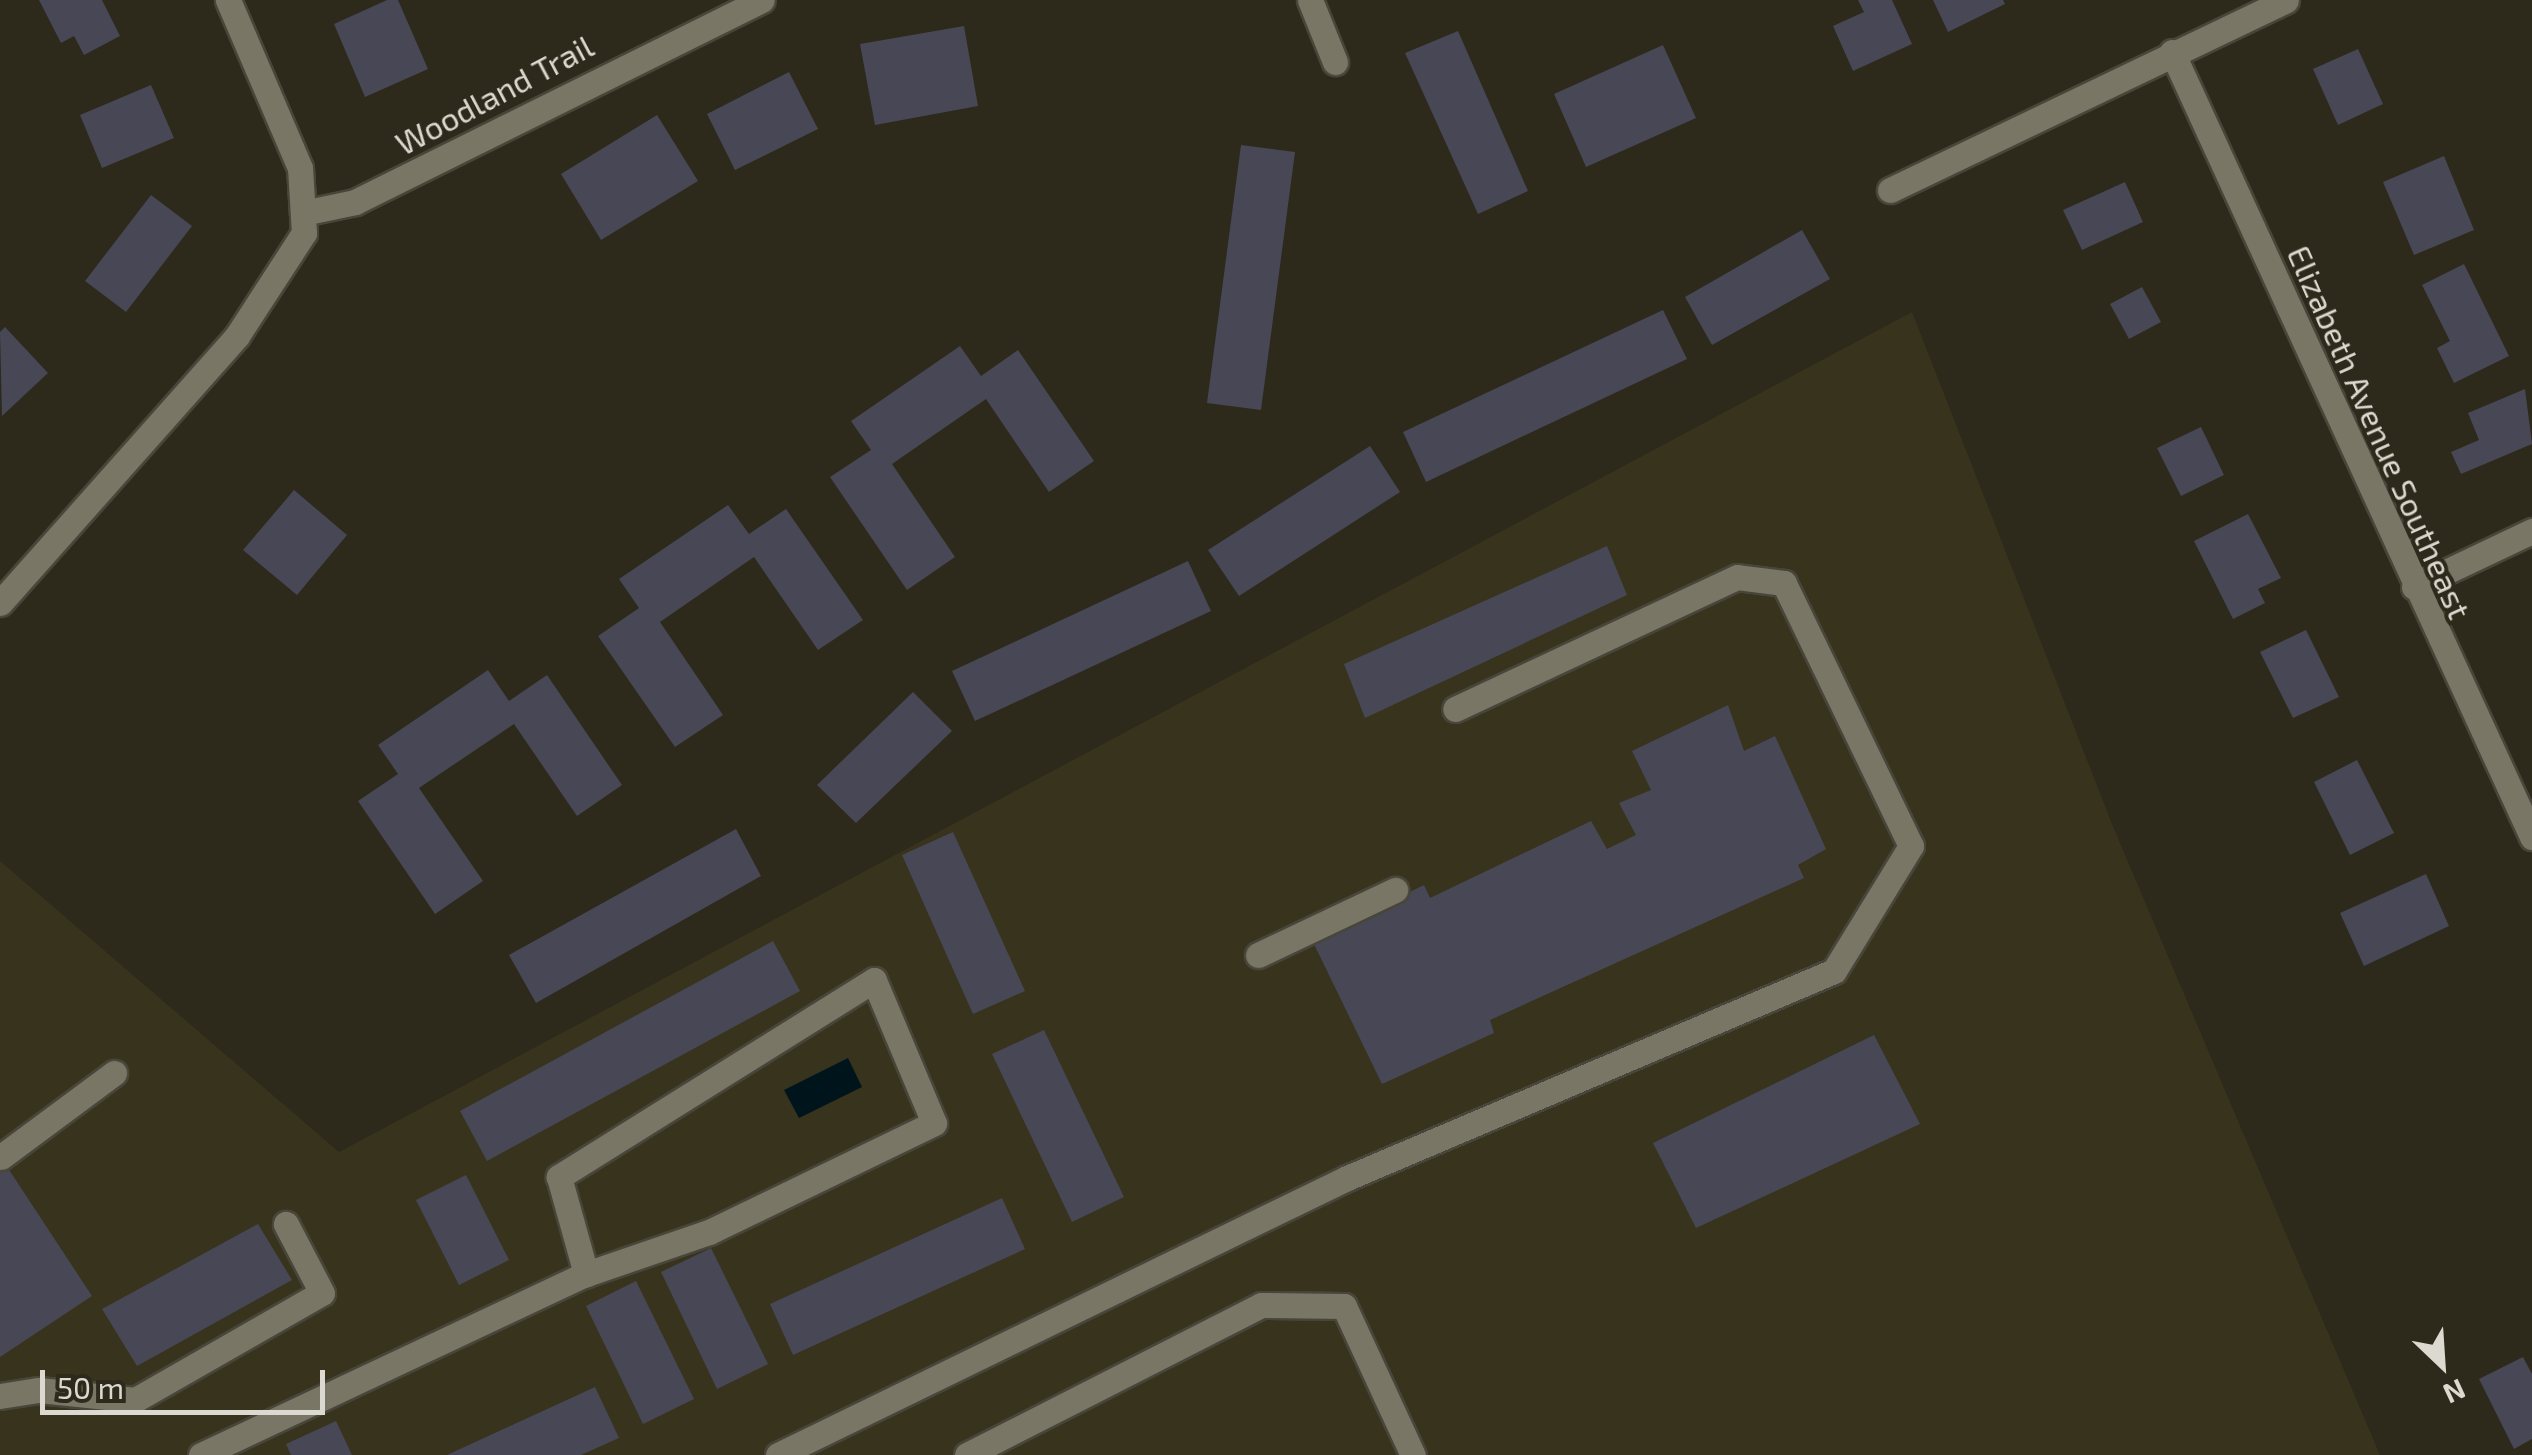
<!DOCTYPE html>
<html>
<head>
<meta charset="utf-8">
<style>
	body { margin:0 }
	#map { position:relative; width:2532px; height:1455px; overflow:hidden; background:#2d291b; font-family:"Exo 2",sans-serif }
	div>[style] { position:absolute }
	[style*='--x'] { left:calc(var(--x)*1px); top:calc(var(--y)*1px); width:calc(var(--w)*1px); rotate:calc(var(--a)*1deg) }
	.built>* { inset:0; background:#38331d }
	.water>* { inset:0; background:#00141c }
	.building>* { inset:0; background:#484756 }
	.roads { filter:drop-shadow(2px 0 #48463a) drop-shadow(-2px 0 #48463a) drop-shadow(0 2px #48463a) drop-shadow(0 -2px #48463a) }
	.minor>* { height:25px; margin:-12.5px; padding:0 12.5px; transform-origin:12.5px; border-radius:12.5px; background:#7a7665 }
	span { translate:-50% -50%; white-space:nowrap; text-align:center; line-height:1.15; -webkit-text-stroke:8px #2d291b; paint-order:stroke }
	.street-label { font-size:32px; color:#dbd9d0 }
	.north { position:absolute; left:2392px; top:1315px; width:100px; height:100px; -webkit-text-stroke:8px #2d291b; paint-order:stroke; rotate:155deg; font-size:28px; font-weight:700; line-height:40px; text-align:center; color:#dbd9d0 }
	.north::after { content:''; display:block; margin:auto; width:35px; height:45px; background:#dbd9d0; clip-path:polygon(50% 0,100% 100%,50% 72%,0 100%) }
	.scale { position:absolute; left:40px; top:1370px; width:285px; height:45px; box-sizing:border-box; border:5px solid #dbd9d0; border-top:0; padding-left:12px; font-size:30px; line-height:35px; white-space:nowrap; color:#dbd9d0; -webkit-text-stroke:8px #2d291b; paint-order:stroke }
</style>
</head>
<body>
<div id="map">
	<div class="built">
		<div style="clip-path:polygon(1912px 312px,2114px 829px,2380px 1455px,0 1455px,0 861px,339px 1152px)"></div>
	</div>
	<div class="water">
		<div style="clip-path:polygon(848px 1058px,862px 1087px,799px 1118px,784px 1090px)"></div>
	</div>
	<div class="building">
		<div style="clip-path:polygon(39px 0,102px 0,120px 36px,84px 55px,74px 36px,61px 43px)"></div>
		<div style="clip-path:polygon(387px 0,398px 0,428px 69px,365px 97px,334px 24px)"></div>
		<div style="clip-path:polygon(1858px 0,1892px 0,1912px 44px,1853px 71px,1833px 26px,1864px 12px)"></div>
		<div style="clip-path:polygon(1933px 0,2003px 0,2005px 4px,1948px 32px)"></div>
		<div style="clip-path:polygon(964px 26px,978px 106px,875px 125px,860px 44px)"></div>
		<div style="clip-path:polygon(1458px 31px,1528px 191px,1478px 214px,1405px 53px)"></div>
		<div style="clip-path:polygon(1663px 45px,1696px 118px,1586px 167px,1554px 94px)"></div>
		<div style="clip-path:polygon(2358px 49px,2383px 104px,2338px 125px,2313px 69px)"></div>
		<div style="clip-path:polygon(789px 72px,818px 129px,735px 170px,707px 114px)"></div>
		<div style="clip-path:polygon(151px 85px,174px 138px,102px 168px,80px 115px)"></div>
		<div style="clip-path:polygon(657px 115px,698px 181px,601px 240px,561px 174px)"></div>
		<div style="clip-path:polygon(1241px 145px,1295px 152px,1261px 410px,1207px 403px)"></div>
		<div style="clip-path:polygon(2444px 156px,2474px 230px,2414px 255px,2383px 182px)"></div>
		<div style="clip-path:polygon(2125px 182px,2143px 222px,2082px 250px,2063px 210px)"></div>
		<div style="clip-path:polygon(151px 195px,192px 226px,126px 312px,85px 281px)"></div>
		<div style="clip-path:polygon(1802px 230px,1830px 279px,1712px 345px,1685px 297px)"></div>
		<div style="clip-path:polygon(2464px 264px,2509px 356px,2454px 383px,2437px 348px,2450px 341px,2422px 285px)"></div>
		<div style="clip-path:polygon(2142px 287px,2161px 322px,2129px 339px,2110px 304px)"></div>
		<div style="clip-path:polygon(1663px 310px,1687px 359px,1426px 482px,1403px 432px)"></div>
		<div style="clip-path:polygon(5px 327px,48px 373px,2px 416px,0 332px)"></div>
		<div style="clip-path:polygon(960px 346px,981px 376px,1018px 350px,1094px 461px,1049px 492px,986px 399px,892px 464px,955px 557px,907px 590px,830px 477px,871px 450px,851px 421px)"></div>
		<div style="clip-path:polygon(2525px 389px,2532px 444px,2461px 474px,2451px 452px,2479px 440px,2468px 413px)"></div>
		<div style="clip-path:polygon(2201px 427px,2224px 475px,2181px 496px,2157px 448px)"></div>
		<div style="clip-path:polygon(1370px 446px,1400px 492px,1239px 596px,1208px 550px)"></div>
		<div style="clip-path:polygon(294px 490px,347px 535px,297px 595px,243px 550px)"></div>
		<div style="clip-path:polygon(728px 505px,749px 534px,786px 509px,863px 620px,818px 650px,754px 557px,660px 622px,723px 715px,675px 747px,598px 636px,639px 608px,619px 579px)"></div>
		<div style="clip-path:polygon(2248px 514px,2281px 578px,2258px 589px,2265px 603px,2233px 619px,2194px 541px)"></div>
		<div style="clip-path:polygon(1607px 546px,1627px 595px,1365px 718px,1344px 664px)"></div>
		<div style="clip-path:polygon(1188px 561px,1211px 611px,975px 721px,952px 671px)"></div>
		<div style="clip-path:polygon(2306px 630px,2339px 697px,2293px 718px,2260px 652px)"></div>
		<div style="clip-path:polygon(488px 670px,509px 701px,547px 675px,622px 785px,577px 816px,514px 724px,419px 788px,483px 881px,435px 914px,358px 801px,398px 774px,378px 745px)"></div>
		<div style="clip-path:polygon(913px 692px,952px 731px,856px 823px,817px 785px)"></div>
		<div style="clip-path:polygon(1728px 705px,1744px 751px,1775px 736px,1826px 849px,1798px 865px,1804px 878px,1490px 1020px,1494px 1033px,1382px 1084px,1312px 940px,1424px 885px,1430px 898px,1591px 821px,1607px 849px,1636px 835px,1619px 803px,1651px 790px,1632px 751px)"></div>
		<div style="clip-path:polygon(2357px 760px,2394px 833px,2350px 855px,2314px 782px)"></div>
		<div style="clip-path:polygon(736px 829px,761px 876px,536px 1003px,509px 955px)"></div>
		<div style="clip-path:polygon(953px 832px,1025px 991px,973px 1014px,902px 855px)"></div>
		<div style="clip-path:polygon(2426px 874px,2449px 926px,2364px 966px,2340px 913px)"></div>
		<div style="clip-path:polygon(773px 941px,800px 991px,487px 1161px,460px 1111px)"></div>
		<div style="clip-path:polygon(1044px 1030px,1124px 1197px,1072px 1222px,992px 1054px)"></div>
		<div style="clip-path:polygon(1874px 1035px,1920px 1124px,1696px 1228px,1653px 1143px)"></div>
		<div style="clip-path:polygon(0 1156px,92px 1296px,0 1357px)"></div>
		<div style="clip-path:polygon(466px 1175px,509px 1260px,459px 1285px,416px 1200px)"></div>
		<div style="clip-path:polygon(1002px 1198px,1025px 1249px,793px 1355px,770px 1304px)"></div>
		<div style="clip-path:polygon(258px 1224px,292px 1280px,137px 1366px,102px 1309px)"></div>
		<div style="clip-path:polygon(711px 1248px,768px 1364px,717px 1389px,661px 1272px)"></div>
		<div style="clip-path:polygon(636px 1281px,694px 1399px,643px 1424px,586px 1306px)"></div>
		<div style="clip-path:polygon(2523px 1357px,2532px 1374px,2532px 1439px,2514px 1449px,2479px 1379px)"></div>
		<div style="clip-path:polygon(595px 1387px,619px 1438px,581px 1455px,447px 1455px)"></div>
		<div style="clip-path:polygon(336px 1421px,352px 1455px,291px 1455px,286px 1444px)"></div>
	</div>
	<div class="roads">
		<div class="minor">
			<div style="--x:1310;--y:0;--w:67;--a:68"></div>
			<div style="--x:2172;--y:52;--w:864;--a:65.36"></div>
			<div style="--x:1890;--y:190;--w:439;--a:-25.6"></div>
			<div style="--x:308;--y:212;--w:48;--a:-12"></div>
			<div style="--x:355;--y:202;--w:454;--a:-26.4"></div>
			<div style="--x:2414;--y:587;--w:131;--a:-25.4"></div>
			<div style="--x:0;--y:603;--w:357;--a:-48.4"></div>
			<div style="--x:237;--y:336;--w:123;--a:-57"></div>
			<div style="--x:304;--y:233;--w:65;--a:-93.5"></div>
			<div style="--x:300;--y:168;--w:183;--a:-113.2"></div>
			<div style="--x:1258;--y:955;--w:152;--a:-25.4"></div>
			<div style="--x:1;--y:1157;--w:141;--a:-36.6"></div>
			<div style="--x:0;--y:1396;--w:39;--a:-9"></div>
			<div style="--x:39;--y:1390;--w:97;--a:5.9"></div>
			<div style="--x:135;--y:1400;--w:215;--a:-29.8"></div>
			<div style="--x:322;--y:1293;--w:78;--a:-117.6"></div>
			<div style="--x:201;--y:1455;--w:425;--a:-25.2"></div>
			<div style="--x:586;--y:1274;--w:130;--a:-18.9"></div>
			<div style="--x:709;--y:1232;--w:250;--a:-25.8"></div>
			<div style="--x:934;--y:1123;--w:155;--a:-112.8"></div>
			<div style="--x:874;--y:980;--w:372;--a:148"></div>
			<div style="--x:559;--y:1177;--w:101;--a:74.4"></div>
			<div style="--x:778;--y:1455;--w:633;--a:-25.96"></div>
			<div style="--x:1347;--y:1178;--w:529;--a:-23.03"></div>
			<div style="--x:1834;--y:971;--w:147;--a:-58.4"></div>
			<div style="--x:1911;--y:846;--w:292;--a:-115.8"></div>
			<div style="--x:1784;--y:583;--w:47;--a:-172.7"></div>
			<div style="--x:1737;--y:577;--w:311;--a:154.9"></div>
			<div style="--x:967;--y:1455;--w:330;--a:-27"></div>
			<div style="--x:1261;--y:1305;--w:83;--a:0.7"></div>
			<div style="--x:1344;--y:1306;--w:164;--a:65.2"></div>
		</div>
	</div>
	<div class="street-label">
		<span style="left:494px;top:94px;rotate:-28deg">Woodland Trail</span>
		<span style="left:2380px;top:432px;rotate:66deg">Elizabeth Avenue Southeast</span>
	</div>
	<div class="north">N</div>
	<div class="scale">50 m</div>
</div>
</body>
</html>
